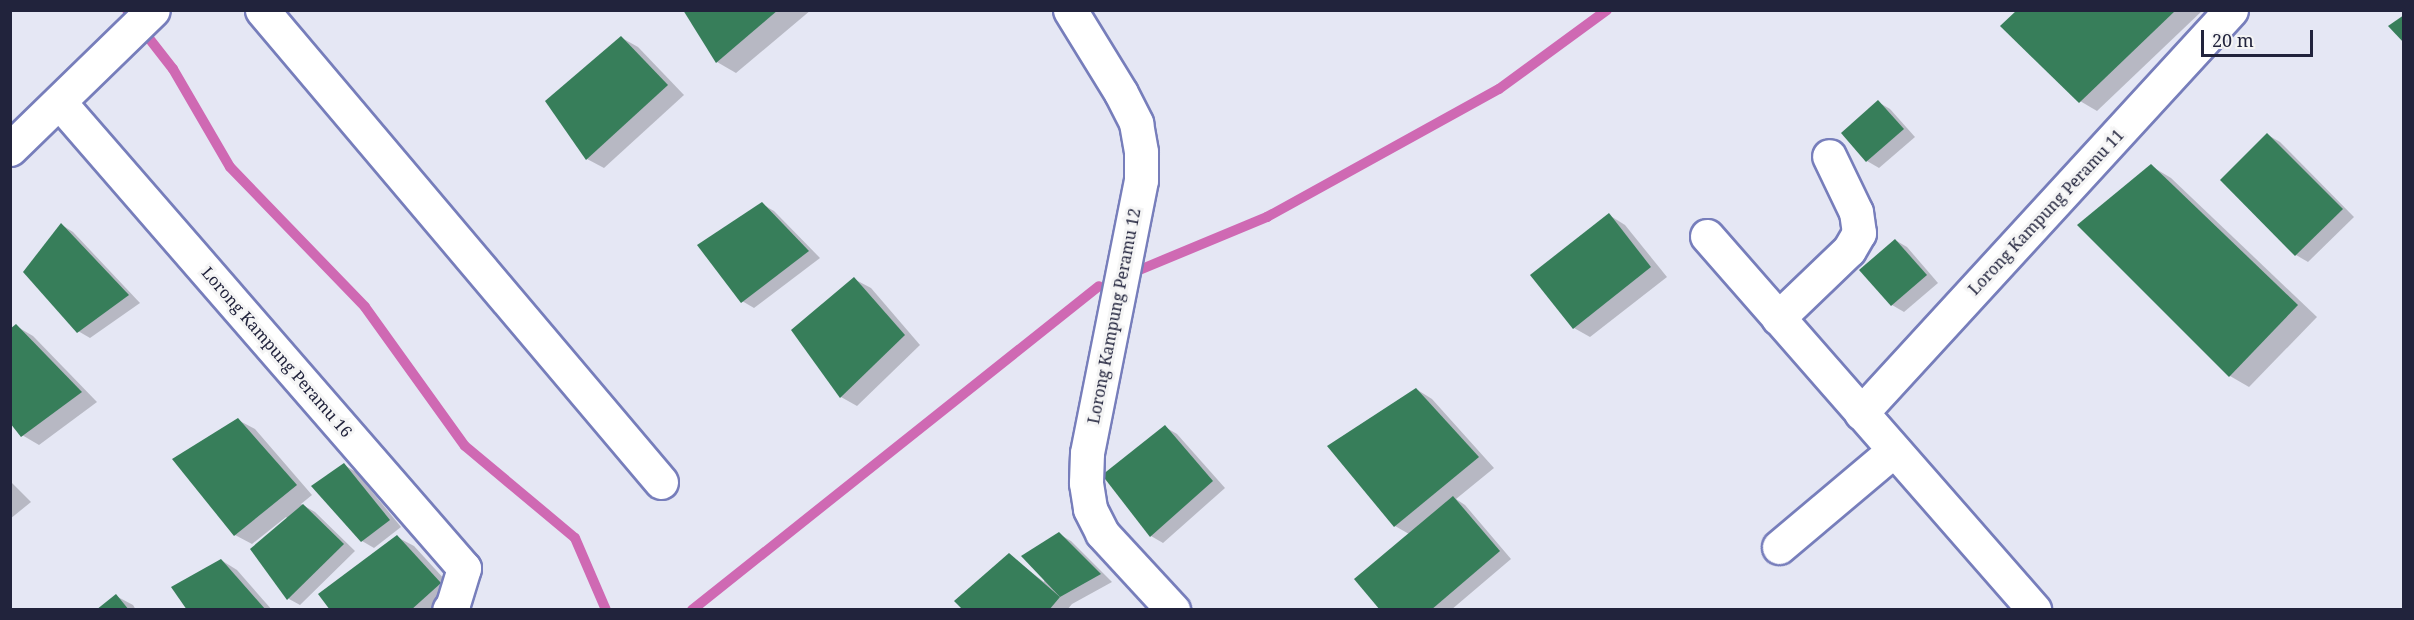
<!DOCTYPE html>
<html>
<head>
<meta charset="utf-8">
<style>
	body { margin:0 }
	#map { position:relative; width:2414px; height:620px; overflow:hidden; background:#e5e7f4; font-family:"Noto Serif",serif }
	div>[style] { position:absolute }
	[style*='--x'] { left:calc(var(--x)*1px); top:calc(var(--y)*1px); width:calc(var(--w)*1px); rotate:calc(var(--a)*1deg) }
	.shadow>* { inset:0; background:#0003 }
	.stream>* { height:10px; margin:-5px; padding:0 5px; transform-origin:5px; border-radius:5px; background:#cf69b3 }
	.building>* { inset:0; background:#377e5a }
	.roads { filter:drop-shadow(2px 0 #777ebb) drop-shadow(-2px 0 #777ebb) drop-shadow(0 2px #777ebb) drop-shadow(0 -2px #777ebb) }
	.minor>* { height:33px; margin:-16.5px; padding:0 16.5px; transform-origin:16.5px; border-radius:16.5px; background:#fff }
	span { translate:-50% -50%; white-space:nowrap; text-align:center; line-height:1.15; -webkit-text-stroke:6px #f5f5f5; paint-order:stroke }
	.street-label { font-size:16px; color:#21233c }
	.frame { position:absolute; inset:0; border:12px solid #21233c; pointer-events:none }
	.scale { position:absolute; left:2201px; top:30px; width:112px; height:27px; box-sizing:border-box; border:3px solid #21233c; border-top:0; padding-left:8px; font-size:18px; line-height:21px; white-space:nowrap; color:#21233c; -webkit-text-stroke:4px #f5f5f5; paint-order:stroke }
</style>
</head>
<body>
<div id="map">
	<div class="shadow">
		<div style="clip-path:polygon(685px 10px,811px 10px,736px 73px,717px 62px)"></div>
		<div style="clip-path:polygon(2019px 10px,2203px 10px,2097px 111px,2080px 101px)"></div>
		<div style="clip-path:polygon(622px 38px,638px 47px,684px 95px,604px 168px,587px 159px)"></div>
		<div style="clip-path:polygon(1878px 102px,1890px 109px,1915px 137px,1879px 168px,1867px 161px,1843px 133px)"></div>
		<div style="clip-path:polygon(2268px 135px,2280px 142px,2354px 217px,2308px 262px,2296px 255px,2222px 180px)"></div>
		<div style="clip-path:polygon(2151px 166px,2171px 178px,2317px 317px,2249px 387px,2230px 376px)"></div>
		<div style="clip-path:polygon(762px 204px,774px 211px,820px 258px,754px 308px,742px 301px)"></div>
		<div style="clip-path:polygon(1609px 215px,1625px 225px,1667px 277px,1590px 337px,1574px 328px)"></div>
		<div style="clip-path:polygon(62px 225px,73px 232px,140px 303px,90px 338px,78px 331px)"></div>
		<div style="clip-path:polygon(1895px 240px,1907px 247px,1938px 283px,1904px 312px,1892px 305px)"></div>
		<div style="clip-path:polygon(854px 279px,871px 288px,920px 345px,857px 406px,841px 397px)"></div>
		<div style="clip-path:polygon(16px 326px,33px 336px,97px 402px,39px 445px,22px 435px)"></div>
		<div style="clip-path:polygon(1416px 389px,1432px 399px,1494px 468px,1456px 499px,1465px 505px,1511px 559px,1451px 610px,1382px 610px,1409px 534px,1395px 526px)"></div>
		<div style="clip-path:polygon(238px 420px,255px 429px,312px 495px,301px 504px,315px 512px,355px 551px,300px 605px,289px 599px,252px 549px,288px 519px,286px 517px,252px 544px,235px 535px)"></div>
		<div style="clip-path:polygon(1165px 427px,1177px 434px,1225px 488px,1163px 543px,1151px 536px)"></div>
		<div style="clip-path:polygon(344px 465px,356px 472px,401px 527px,374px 548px,362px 541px,314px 486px)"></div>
		<div style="clip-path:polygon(10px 481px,31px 502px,10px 519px)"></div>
		<div style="clip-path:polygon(1059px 534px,1071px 541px,1112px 582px,1072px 604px,1067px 610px,965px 610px,1009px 555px,1044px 582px)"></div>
		<div style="clip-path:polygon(397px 537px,414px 546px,457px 593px,438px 610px,332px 610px)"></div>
		<div style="clip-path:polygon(221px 560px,237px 570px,272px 610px,189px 610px)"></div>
		<div style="clip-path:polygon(116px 596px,133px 605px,136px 610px,98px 610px)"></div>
	</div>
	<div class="stream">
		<div style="--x:127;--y:10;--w:75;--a:52.1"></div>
		<div style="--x:173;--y:69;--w:113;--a:59.8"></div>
		<div style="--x:230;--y:167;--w:194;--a:46"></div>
		<div style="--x:365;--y:307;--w:171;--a:54.3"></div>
		<div style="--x:465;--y:446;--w:143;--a:39.9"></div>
		<div style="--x:575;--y:538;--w:78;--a:66.7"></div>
		<div style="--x:1137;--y:271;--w:141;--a:-22.6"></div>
		<div style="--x:1267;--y:217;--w:265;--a:-28.9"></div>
		<div style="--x:1499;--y:89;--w:134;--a:-36.2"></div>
		<div style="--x:692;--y:610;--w:520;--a:-38.52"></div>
	</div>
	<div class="building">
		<div style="clip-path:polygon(683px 10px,778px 10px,716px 63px)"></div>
		<div style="clip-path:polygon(2017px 10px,2176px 10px,2079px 103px,2000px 26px)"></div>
		<div style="clip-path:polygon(2404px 15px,2404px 43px,2388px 26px)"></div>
		<div style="clip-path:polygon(621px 36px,668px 85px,586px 160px,545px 101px)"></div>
		<div style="clip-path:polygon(1878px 100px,1904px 129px,1866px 162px,1841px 133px)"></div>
		<div style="clip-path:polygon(2267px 133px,2343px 209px,2295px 256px,2220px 180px)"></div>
		<div style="clip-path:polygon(2151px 164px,2298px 305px,2229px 377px,2077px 225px)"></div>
		<div style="clip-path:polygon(762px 202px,809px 251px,741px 303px,697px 245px)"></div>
		<div style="clip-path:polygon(1609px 213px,1651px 267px,1573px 329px,1530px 275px)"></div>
		<div style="clip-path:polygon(61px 223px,129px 295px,77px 333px,23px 272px)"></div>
		<div style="clip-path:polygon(1895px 239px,1927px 275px,1891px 306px,1859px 270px)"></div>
		<div style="clip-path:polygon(854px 277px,905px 335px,840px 398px,791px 330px)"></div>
		<div style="clip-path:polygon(16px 324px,82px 392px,21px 437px,10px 423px,10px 329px)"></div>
		<div style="clip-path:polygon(1416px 388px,1479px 457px,1394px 527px,1327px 446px)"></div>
		<div style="clip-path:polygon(238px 418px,297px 485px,234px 536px,172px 459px)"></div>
		<div style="clip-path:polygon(1165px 425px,1213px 481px,1150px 537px,1102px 475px)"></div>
		<div style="clip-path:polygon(344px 463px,390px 520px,361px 542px,311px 486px)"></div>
		<div style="clip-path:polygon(1453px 496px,1500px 551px,1431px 610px,1380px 610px,1354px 579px)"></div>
		<div style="clip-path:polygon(303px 504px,344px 544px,287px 600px,250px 549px)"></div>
		<div style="clip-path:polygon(1059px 532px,1101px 574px,1060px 597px,1021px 556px)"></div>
		<div style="clip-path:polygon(397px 535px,441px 583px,411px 610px,330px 610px,318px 594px)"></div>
		<div style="clip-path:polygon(1009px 553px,1060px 597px,1049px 610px,963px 610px,954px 601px)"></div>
		<div style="clip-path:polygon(221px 559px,266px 610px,187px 610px,171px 587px)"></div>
		<div style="clip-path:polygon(116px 594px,129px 610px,96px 610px)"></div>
	</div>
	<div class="roads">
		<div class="minor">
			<div style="--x:262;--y:10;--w:618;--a:49.79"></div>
			<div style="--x:1070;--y:10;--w:97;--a:58.4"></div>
			<div style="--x:1121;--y:93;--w:34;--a:63"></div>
			<div style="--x:1136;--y:123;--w:29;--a:80"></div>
			<div style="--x:1141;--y:152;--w:28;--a:90"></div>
			<div style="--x:1141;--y:180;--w:278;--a:101.2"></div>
			<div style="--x:1087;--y:453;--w:30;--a:92"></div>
			<div style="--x:1086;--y:483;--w:26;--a:81"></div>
			<div style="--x:1090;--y:509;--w:27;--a:63"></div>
			<div style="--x:1102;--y:533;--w:105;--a:47.3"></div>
			<div style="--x:60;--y:103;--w:616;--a:49.02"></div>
			<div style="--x:464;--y:568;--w:39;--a:107"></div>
			<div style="--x:453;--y:605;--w:6;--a:129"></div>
			<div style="--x:10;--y:149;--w:199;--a:-44.2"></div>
			<div style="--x:1707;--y:236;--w:497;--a:48.8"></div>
			<div style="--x:1778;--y:318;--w:98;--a:-43.8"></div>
			<div style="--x:1849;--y:250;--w:20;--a:-60"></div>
			<div style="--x:1859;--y:233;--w:21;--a:-98"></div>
			<div style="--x:1856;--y:212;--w:62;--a:-115.7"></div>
			<div style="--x:1861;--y:413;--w:547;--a:-47.44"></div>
			<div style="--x:1779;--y:547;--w:150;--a:-40.1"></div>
		</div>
	</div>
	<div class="street-label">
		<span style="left:2046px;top:212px;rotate:-47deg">Lorong Kampung Peramu 11</span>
		<span style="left:1114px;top:316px;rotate:-79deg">Lorong Kampung Peramu 12</span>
		<span style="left:277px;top:352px;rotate:49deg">Lorong Kampung Peramu 16</span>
	</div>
	<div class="frame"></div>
	<div class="scale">20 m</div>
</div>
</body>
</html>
